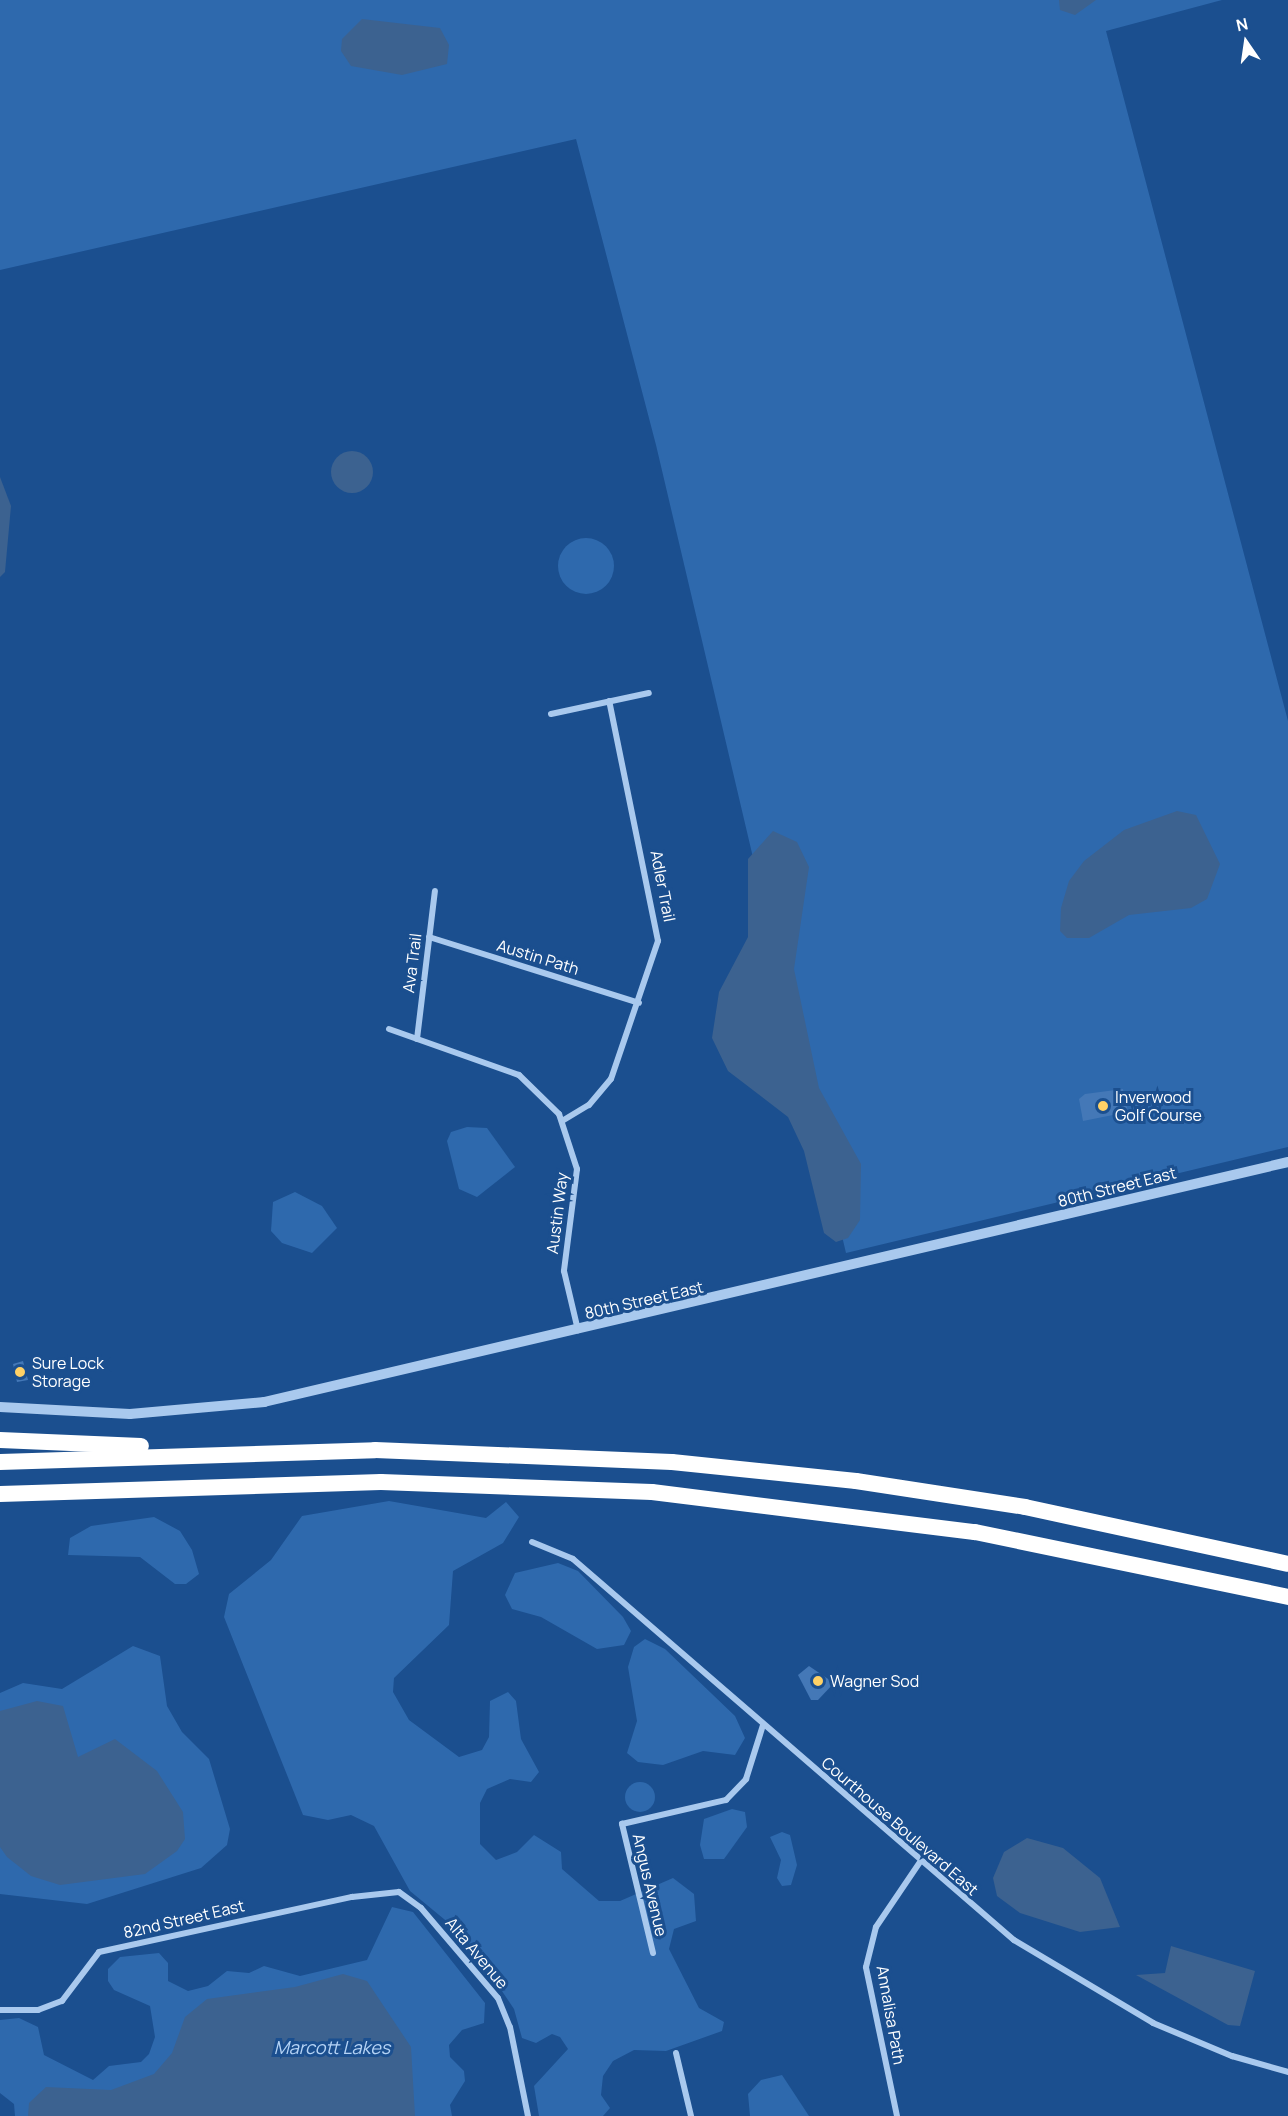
<!DOCTYPE html>
<html>
<head>
<meta charset="utf-8">
<style>
	body { margin:0 }
	#map { position:relative; width:1288px; height:2116px; overflow:hidden; background:#1b4f8f; font-family:Manrope,sans-serif }
	div>[style] { position:absolute }
	[style*='--x'] { left:calc(var(--x)*1px); top:calc(var(--y)*1px); width:calc(var(--w)*1px); rotate:calc(var(--a)*1deg) }
	.green>* { inset:0; background:#2e69ad }
	.round { border-radius:50% }
	.water>* { inset:0; background:#3c6290 }
	.building>* { inset:0; background:#4478b7 }
	.minor>* { height:6px; margin:-3px; padding:0 3px; transform-origin:3px; border-radius:3px; background:#a9c9ee }
	.tertiary>* { height:10px; margin:-5px; padding:0 5px; transform-origin:5px; border-radius:5px; background:#a9c9ee }
	.motorway>* { height:16px; margin:-8px; padding:0 8px; transform-origin:8px; border-radius:8px; background:#fff }
	.dots>* { width:16px; height:16px; translate:-50% -50%; box-sizing:border-box; border:3px solid #1b4f8f; border-radius:50% }
	span { translate:-50% -50%; white-space:nowrap; text-align:center; line-height:1.15; -webkit-text-stroke:6px #1b4f8f; paint-order:stroke }
	.street-label { font-size:16px; color:#fff }
	.poi-label { font-size:16px; color:#fff }
	.left { translate:0 -50%; text-align:left }
	.water-label { font-size:18px; color:#b5d3f5; font-style:italic }
	.north { position:absolute; left:1216px; top:12px; width:60px; height:60px; -webkit-text-stroke:4px #1b4f8f; paint-order:stroke; rotate:347deg; font-size:16px; font-weight:700; line-height:24px; text-align:center; color:#fff }
	.north::after { content:''; display:block; margin:auto; width:21px; height:27px; background:#fff; clip-path:polygon(50% 0,100% 100%,50% 72%,0 100%) }
</style>
</head>
<body>
<div id="map">
	<div class="green">
		<div style="clip-path:polygon(0 0,1222px 0,1106px 31px,1288px 721px,1288px 1147px,846px 1253px,656px 445px,576px 139px,0 270px)"></div>
		<div class="round" style="left:558px;top:538px;width:56px;height:56px"></div>
		<div style="clip-path:polygon(467px 1127px,487px 1128px,515px 1167px,477px 1197px,459px 1189px,447px 1141px,451px 1132px)"></div>
		<div style="clip-path:polygon(295px 1192px,322px 1206px,337px 1228px,312px 1253px,282px 1243px,271px 1231px,273px 1202px)"></div>
		<div style="clip-path:polygon(389px 1501px,486px 1518px,506px 1502px,519px 1517px,503px 1543px,453px 1571px,449px 1625px,394px 1678px,393px 1692px,409px 1720px,459px 1757px,482px 1750px,489px 1737px,490px 1701px,508px 1692px,516px 1701px,521px 1739px,539px 1772px,531px 1782px,510px 1779px,487px 1789px,480px 1803px,480px 1844px,496px 1860px,517px 1852px,534px 1835px,561px 1852px,562px 1869px,599px 1901px,620px 1901px,673px 1878px,694px 1894px,696px 1921px,674px 1929px,669px 1949px,699px 2008px,724px 2022px,722px 2031px,666px 2051px,634px 2050px,613px 2061px,603px 2076px,601px 2095px,610px 2108px,603px 2116px,539px 2116px,534px 2086px,568px 2049px,560px 2037px,552px 2034px,536px 2043px,522px 2038px,514px 2009px,479px 1957px,456px 1929px,410px 1891px,374px 1826px,351px 1815px,328px 1820px,303px 1815px,224px 1617px,229px 1594px,271px 1560px,302px 1516px)"></div>
		<div style="clip-path:polygon(154px 1517px,180px 1531px,192px 1550px,199px 1574px,186px 1584px,175px 1584px,140px 1557px,68px 1555px,70px 1538px,91px 1526px)"></div>
		<div style="clip-path:polygon(558px 1563px,578px 1571px,623px 1617px,631px 1631px,624px 1645px,597px 1649px,541px 1617px,512px 1609px,505px 1595px,515px 1573px)"></div>
		<div style="clip-path:polygon(645px 1639px,665px 1649px,735px 1716px,745px 1738px,735px 1755px,703px 1751px,663px 1765px,638px 1762px,627px 1753px,637px 1721px,628px 1667px,634px 1647px)"></div>
		<div style="clip-path:polygon(133px 1646px,160px 1656px,167px 1706px,182px 1732px,209px 1759px,230px 1829px,227px 1845px,201px 1868px,87px 1904px,0 1894px,0 1693px,23px 1683px,62px 1689px)"></div>
		<div class="round" style="left:625px;top:1782px;width:30px;height:30px"></div>
		<div style="clip-path:polygon(732px 1809px,745px 1812px,747px 1827px,724px 1859px,704px 1859px,700px 1845px,704px 1819px)"></div>
		<div style="clip-path:polygon(782px 1832px,790px 1835px,797px 1865px,791px 1885px,782px 1886px,777px 1878px,781px 1860px,770px 1837px)"></div>
		<div style="clip-path:polygon(392px 1907px,413px 1912px,485px 2003px,484px 2023px,462px 2030px,449px 2045px,450px 2057px,464px 2071px,465px 2081px,450px 2105px,452px 2116px,15px 2116px,14px 2104px,0 2093px,0 2020px,19px 2018px,38px 2027px,44px 2055px,93px 2080px,109px 2066px,141px 2062px,149px 2054px,155px 2037px,150px 2006px,114px 1990px,108px 1981px,108px 1969px,120px 1957px,159px 1953px,168px 1963px,168px 1981px,188px 1991px,208px 1986px,227px 1971px,249px 1973px,264px 1966px,300px 1976px,367px 1960px)"></div>
		<div style="clip-path:polygon(782px 2075px,809px 2116px,750px 2116px,748px 2094px,761px 2080px)"></div>
	</div>
	<div class="water">
		<div style="clip-path:polygon(1059px 0,1111px 0,1096px 0,1075px 15px,1060px 10px)"></div>
		<div style="clip-path:polygon(362px 19px,440px 28px,449px 45px,447px 64px,402px 75px,351px 66px,341px 51px,342px 39px)"></div>
		<div class="round" style="left:331px;top:451px;width:42px;height:42px"></div>
		<div style="clip-path:polygon(0 477px,11px 506px,5px 572px,0 577px)"></div>
		<div style="clip-path:polygon(1177px 811px,1196px 815px,1220px 864px,1207px 899px,1191px 908px,1129px 915px,1089px 938px,1067px 938px,1060px 931px,1061px 908px,1069px 881px,1084px 861px,1124px 830px)"></div>
		<div style="clip-path:polygon(773px 831px,797px 842px,809px 867px,794px 969px,819px 1088px,861px 1164px,860px 1220px,848px 1238px,836px 1242px,824px 1233px,804px 1151px,788px 1117px,728px 1071px,712px 1038px,719px 992px,748px 937px,748px 859px)"></div>
		<div style="clip-path:polygon(37px 1701px,63px 1706px,78px 1757px,115px 1739px,157px 1771px,183px 1812px,185px 1839px,177px 1851px,145px 1874px,60px 1885px,31px 1876px,7px 1857px,0 1847px,0 1711px)"></div>
		<div style="clip-path:polygon(1027px 1838px,1063px 1848px,1100px 1878px,1120px 1927px,1080px 1932px,1020px 1913px,997px 1896px,993px 1878px,1004px 1852px)"></div>
		<div style="clip-path:polygon(1171px 1946px,1255px 1971px,1240px 2026px,1228px 2025px,1136px 1975px,1165px 1973px)"></div>
		<div style="clip-path:polygon(343px 1974px,367px 1981px,411px 2047px,415px 2116px,28px 2116px,29px 2103px,46px 2087px,111px 2090px,154px 2074px,172px 2053px,185px 2017px,207px 1999px,295px 1987px)"></div>
	</div>
	<div class="building">
		<div style="clip-path:polygon(1123px 1089px,1128px 1112px,1083px 1121px,1079px 1099px,1085px 1094px)"></div>
		<div style="clip-path:polygon(23px 1361px,28px 1380px,17px 1382px,13px 1364px)"></div>
		<div style="clip-path:polygon(809px 1666px,834px 1683px,818px 1700px,811px 1700px,798px 1675px)"></div>
	</div>
	<div class="minor">
		<div style="--x:551;--y:714;--w:100;--a:-12.1"></div>
		<div style="--x:429;--y:937;--w:220;--a:17.4"></div>
		<div style="--x:389;--y:1029;--w:138;--a:19.5"></div>
		<div style="--x:519;--y:1075;--w:56;--a:44.3"></div>
		<div style="--x:559;--y:1114;--w:58;--a:71.9"></div>
		<div style="--x:577;--y:1169;--w:103;--a:97.3"></div>
		<div style="--x:564;--y:1271;--w:61;--a:76.7"></div>
		<div style="--x:417;--y:1039;--w:149;--a:-83.1"></div>
		<div style="--x:562;--y:1121;--w:31;--a:-31"></div>
		<div style="--x:589;--y:1105;--w:34;--a:-50"></div>
		<div style="--x:611;--y:1079;--w:146;--a:-71.2"></div>
		<div style="--x:658;--y:941;--w:245;--a:-101.5"></div>
		<div style="--x:532;--y:1542;--w:44;--a:22.5"></div>
		<div style="--x:573;--y:1559;--w:583;--a:40.83"></div>
		<div style="--x:1014;--y:1940;--w:162;--a:30.8"></div>
		<div style="--x:1153;--y:2023;--w:86;--a:22.7"></div>
		<div style="--x:1232;--y:2056;--w:58;--a:15.9"></div>
		<div style="--x:653;--y:1953;--w:133;--a:-103.5"></div>
		<div style="--x:622;--y:1824;--w:107;--a:-13"></div>
		<div style="--x:726;--y:1800;--w:29;--a:-46"></div>
		<div style="--x:746;--y:1779;--w:57;--a:-72.5"></div>
		<div style="--x:0;--y:2010;--w:38;--a:0"></div>
		<div style="--x:38;--y:2010;--w:26;--a:-21"></div>
		<div style="--x:62;--y:2001;--w:61;--a:-52.9"></div>
		<div style="--x:99;--y:1952;--w:259;--a:-12.3"></div>
		<div style="--x:352;--y:1897;--w:47;--a:-6.1"></div>
		<div style="--x:399;--y:1892;--w:27;--a:36"></div>
		<div style="--x:421;--y:1908;--w:118;--a:49.5"></div>
		<div style="--x:498;--y:1998;--w:31;--a:68"></div>
		<div style="--x:510;--y:2027;--w:91;--a:78.6"></div>
		<div style="--x:676;--y:2053;--w:65;--a:76.6"></div>
		<div style="--x:897;--y:2116;--w:152;--a:-101.8"></div>
		<div style="--x:866;--y:1967;--w:41;--a:-76"></div>
		<div style="--x:876;--y:1927;--w:78;--a:-55.9"></div>
	</div>
	<div class="tertiary">
		<div style="--x:0;--y:1407;--w:130;--a:3.1"></div>
		<div style="--x:130;--y:1414;--w:135;--a:-5.1"></div>
		<div style="--x:264;--y:1402;--w:1052;--a:-13.19"></div>
	</div>
	<div class="motorway">
		<div style="--x:0;--y:1440;--w:141;--a:2.4"></div>
		<div style="--x:0;--y:1462;--w:375;--a:-1.8"></div>
		<div style="--x:375;--y:1450;--w:297;--a:2.3"></div>
		<div style="--x:672;--y:1462;--w:185;--a:5.9"></div>
		<div style="--x:856;--y:1481;--w:171;--a:8.7"></div>
		<div style="--x:1025;--y:1507;--w:269;--a:12.2"></div>
		<div style="--x:0;--y:1494;--w:381;--a:-1.8"></div>
		<div style="--x:381;--y:1482;--w:271;--a:2.1"></div>
		<div style="--x:652;--y:1492;--w:325;--a:7.1"></div>
		<div style="--x:975;--y:1532;--w:320;--a:11.7"></div>
	</div>
	<div class="dots">
		<div style="left:1103px;top:1106px;background:#ffd166"></div>
		<div style="left:20px;top:1372px;background:#ffd166"></div>
		<div style="left:818px;top:1681px;background:#ffd166"></div>
	</div>
	<div class="street-label">
		<span style="left:663px;top:886px;rotate:79deg">Adler Trail</span>
		<span style="left:538px;top:957px;rotate:17deg">Austin Path</span>
		<span style="left:412px;top:963px;rotate:-83deg">Ava Trail</span>
		<span style="left:1117px;top:1187px;rotate:-14deg">80th Street East</span>
		<span style="left:557px;top:1213px;rotate:-83deg">Austin Way</span>
		<span style="left:644px;top:1300px;rotate:-13deg">80th Street East</span>
		<span style="left:900px;top:1826px;rotate:41deg">Courthouse Boulevard East</span>
		<span style="left:650px;top:1885px;rotate:77deg">Angus Avenue</span>
		<span style="left:184px;top:1919px;rotate:-13deg">82nd Street East</span>
		<span style="left:477px;top:1953px;rotate:50deg">Alta Avenue</span>
		<span style="left:891px;top:2015px;rotate:80deg">Annalisa Path</span>
	</div>
	<div class="poi-label">
		<span class="left" style="left:1115px;top:1106px">Inverwood<br>Golf Course</span>
		<span class="left" style="left:32px;top:1372px">Sure Lock<br>Storage</span>
		<span class="left" style="left:830px;top:1681px">Wagner Sod</span>
	</div>
	<div class="water-label">
		<span style="left:332px;top:2047px">Marcott Lakes</span>
	</div>
	<div class="north">N</div>
</div>
</body>
</html>
